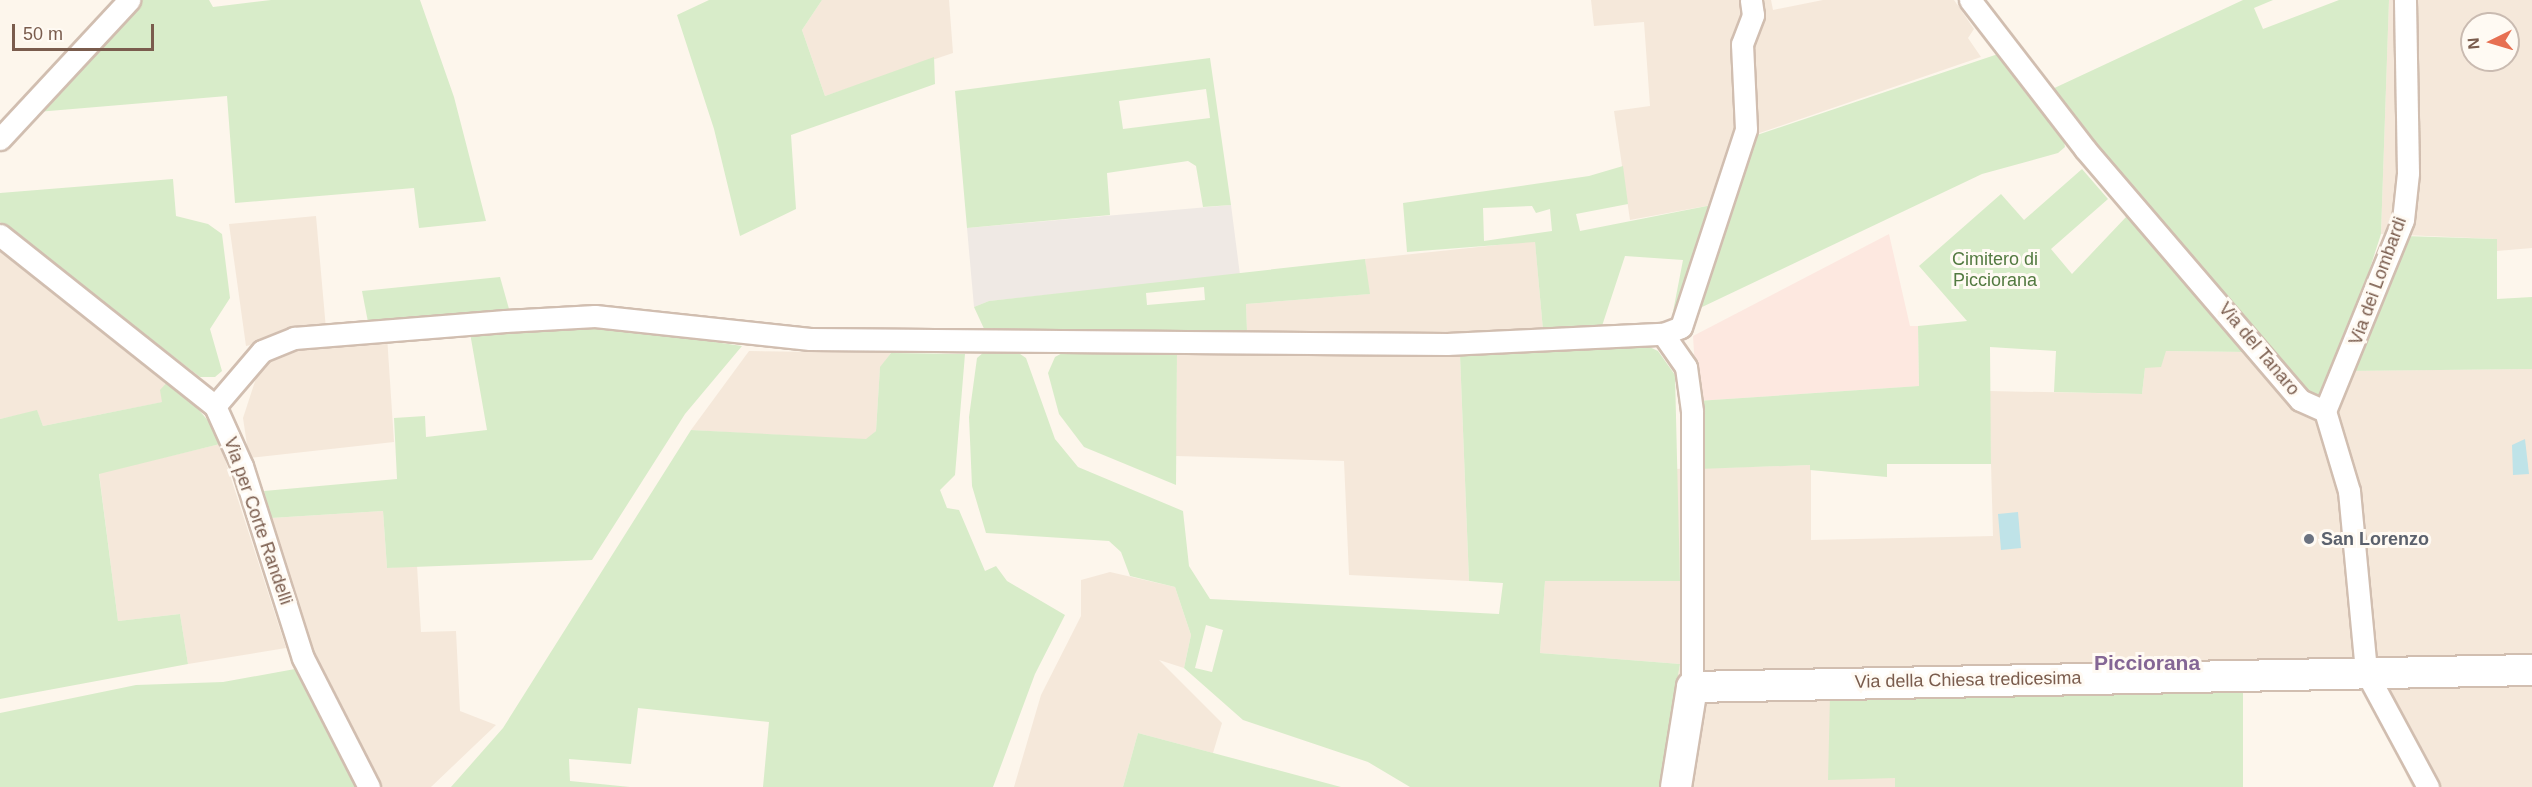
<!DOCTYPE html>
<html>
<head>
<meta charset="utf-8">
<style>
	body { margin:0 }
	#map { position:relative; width:2532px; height:787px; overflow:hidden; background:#fdf6ec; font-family:Arial,sans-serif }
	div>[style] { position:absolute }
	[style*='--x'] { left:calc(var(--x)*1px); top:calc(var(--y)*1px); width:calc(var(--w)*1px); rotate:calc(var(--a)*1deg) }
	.residential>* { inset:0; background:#f5e8da }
	.commercial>* { inset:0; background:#fde8e0 }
	.industrial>* { inset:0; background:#efe9e4 }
	.green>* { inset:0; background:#d8ecc9 }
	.water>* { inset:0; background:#bfe3e8 }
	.roads { filter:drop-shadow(2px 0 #d1beb0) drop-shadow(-2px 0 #d1beb0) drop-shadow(0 2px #d1beb0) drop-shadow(0 -2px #d1beb0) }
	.street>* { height:21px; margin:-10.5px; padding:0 10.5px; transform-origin:10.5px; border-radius:10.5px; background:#fff }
	.secondary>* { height:30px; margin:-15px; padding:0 15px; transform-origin:15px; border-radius:15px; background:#fff }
	.dots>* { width:16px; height:16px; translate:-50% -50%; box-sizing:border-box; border:3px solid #fffaf3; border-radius:50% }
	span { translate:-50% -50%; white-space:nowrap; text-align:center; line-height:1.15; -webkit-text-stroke:6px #fffaf3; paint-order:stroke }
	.park-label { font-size:18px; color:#537a41 }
	.street-label { font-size:18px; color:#7a5c4d }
	.worship-label { font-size:18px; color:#5b616d; font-weight:700 }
	.left { translate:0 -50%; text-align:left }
	.quarter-label { font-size:21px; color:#846695; font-weight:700 }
	.north { position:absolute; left:2460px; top:12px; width:60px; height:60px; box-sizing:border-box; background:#fffaf3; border:2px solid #cabbb1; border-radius:50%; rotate:265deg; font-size:16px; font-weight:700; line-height:24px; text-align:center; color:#7a5c4d }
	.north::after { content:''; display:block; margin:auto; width:21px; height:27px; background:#e76f51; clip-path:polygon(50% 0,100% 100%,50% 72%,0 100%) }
	.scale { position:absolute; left:12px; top:24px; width:142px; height:27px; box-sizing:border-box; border:3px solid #7a5c4d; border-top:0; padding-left:8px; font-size:18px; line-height:21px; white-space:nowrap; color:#7a5c4d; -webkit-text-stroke:4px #fffaf3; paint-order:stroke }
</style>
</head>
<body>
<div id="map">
	<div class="residential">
		<div style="clip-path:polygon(822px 0,949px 0,953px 53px,825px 96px,802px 30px)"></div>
		<div style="clip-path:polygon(1591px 0,1771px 0,1773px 10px,1823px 0,1954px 0,1974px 29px,1968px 38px,1981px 57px,1742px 139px,1717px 204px,1630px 220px,1614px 111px,1650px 106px,1644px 22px,1594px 26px)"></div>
		<div style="clip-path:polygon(evenodd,2389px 0,2532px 0,2532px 248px,2497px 251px,2497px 239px,2381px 234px,2389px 0,2472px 24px,2508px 24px,2508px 60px,2472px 60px,2472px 24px)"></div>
		<div style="clip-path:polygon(316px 216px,326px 329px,246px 346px,229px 224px)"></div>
		<div style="clip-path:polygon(1535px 241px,1543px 330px,1396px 338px,1247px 331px,1246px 304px,1369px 294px,1365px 259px)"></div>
		<div style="clip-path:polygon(0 249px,171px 378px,163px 402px,43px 426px,37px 411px,0 419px)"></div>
		<div style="clip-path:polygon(387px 336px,394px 442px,249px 458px,243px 418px,260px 366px,289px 351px)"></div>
		<div style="clip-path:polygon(2261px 339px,2310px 394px,2337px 371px,2532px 369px,2532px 787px,2412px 787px,2364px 686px,1997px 695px,1896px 778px,1895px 787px,1659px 787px,1680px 664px,1540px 653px,1545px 581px,1680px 580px,1673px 469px,1811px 465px,1811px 540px,1993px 536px,1989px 391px,2142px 394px,2145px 368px,2165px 351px,2247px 352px)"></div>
		<div style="clip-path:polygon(749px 351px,891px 353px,880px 368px,876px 431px,866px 440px,691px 430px)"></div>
		<div style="clip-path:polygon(1177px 352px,1460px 355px,1469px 581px,1349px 575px,1344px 461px,1176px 456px)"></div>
		<div style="clip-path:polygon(220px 444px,286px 648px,188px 664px,180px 614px,118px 621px,99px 473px)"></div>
		<div style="clip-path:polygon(383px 511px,387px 568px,417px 565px,421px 632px,456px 631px,460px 711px,496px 725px,431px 787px,378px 787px,294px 608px,271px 518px)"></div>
		<div style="clip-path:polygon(1110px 572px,1175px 587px,1191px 635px,1184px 668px,1159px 660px,1222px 723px,1213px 753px,1138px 733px,1123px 787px,1014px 787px,1041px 695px,1081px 616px,1081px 580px)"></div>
	</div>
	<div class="commercial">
		<div style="clip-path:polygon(1889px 234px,1910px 326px,1918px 326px,1919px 386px,1697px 401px,1693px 336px)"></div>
	</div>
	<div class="industrial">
		<div style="clip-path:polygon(1231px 205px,1240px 275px,989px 301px,974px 307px,967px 228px)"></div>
	</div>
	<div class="green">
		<div style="clip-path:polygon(138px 0,209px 0,213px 7px,271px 0,420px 0,454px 97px,486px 221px,419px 228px,414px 188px,235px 203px,227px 96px,37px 112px)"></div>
		<div style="clip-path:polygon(709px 0,822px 0,802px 30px,825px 96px,934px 57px,935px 84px,791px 135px,796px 209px,740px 236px,714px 129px,677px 15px)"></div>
		<div style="clip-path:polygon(2243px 0,2273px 0,2254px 8px,2263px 29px,2339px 0,2389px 0,2381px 234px,2337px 371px,2320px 396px,2310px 394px,2048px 91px)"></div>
		<div style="clip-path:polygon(2001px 53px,2063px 135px,2065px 147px,2058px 153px,1982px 174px,1700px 308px,1757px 135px)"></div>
		<div style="clip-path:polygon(evenodd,1210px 58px,1231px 205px,1203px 207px,1196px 166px,1188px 161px,1107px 173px,1110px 215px,967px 228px,955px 91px,1210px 58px,1206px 89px,1210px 118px,1123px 129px,1119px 101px,1206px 89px)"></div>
		<div style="clip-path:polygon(evenodd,1623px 166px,1628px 204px,1576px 214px,1580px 231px,1712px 205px,1683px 311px,1672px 317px,1683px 260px,1625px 256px,1602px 326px,1543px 330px,1535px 242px,1407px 252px,1403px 203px,1589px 176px,1623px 166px,1532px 206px,1536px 213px,1550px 209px,1552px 231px,1484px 241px,1483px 208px,1532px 206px)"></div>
		<div style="clip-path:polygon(2082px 169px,2108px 199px,2051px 249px,2072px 274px,2127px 216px,2252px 347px,2247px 352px,2166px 351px,2161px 367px,2145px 368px,2142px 394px,2054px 392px,2056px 351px,1990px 347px,1991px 464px,1887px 464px,1887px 477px,1810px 470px,1810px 465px,1698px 469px,1697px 401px,1919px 386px,1918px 326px,1967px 321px,1919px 266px,2001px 194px,2024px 220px)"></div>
		<div style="clip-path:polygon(173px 179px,176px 216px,208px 224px,222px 234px,230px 298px,210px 329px,222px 371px,215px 377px,200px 377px,0 222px,0 193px)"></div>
		<div style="clip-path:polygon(2404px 236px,2497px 239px,2497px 299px,2532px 297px,2532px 369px,2347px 371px)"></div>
		<div style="clip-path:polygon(evenodd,1365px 259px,1370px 294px,1246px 304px,1247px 331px,986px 333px,974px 307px,989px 301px,1365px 259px,1204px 287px,1205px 300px,1147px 305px,1146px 293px,1204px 287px)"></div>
		<div style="clip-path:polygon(500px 277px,509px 309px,368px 322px,362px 291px)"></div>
		<div style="clip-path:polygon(600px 325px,742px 346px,685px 414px,592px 560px,387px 568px,383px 511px,271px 518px,264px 491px,397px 479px,394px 418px,425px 416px,426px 437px,487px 430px,470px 333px)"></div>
		<div style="clip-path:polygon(evenodd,1641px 343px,1658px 351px,1675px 375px,1680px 581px,1545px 581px,1540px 653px,1680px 664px,1659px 787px,1410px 787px,1368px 762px,1243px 720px,1184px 668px,1191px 635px,1175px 587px,1130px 576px,1121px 552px,1109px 541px,986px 533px,972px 486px,969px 417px,977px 358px,991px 346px,1008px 346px,1026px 358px,1055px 439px,1078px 467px,1183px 511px,1189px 566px,1210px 599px,1499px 614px,1503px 583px,1469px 581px,1460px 355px,1641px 343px,1206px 625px,1223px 630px,1212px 672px,1195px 668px,1206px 625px)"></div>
		<div style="clip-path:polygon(1066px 351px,1177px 352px,1176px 485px,1084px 447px,1059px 414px,1048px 373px,1055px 357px)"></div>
		<div style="clip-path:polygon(891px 353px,965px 354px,955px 475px,940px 490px,947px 508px,959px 510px,985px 571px,996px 566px,1007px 581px,1065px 615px,1035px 674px,993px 787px,763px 787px,769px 722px,638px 708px,631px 764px,569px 759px,570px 781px,630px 787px,451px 787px,503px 728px,691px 430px,866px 439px,876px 431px,880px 367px)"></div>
		<div style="clip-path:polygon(171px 378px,218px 432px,220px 444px,99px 474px,118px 621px,180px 614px,188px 664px,0 699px,0 419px,37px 410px,43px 426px,162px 402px,160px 390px)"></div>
		<div style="clip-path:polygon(295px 669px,357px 787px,0 787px,0 713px,136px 685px,223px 682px)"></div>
		<div style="clip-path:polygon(2243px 689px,2243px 787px,1895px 787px,1895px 778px,1828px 780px,1830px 695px)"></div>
		<div style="clip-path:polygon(1138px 733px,1341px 787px,1123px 787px)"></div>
	</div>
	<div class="water">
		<div style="clip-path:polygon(2525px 439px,2529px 474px,2513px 475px,2512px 445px)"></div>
		<div style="clip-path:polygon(2018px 512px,2021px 548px,2001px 550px,1998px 514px)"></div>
	</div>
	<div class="roads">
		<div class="street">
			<div style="--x:1970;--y:0;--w:188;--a:52.3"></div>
			<div style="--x:2085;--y:149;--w:330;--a:49.4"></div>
			<div style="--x:2300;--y:400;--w:27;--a:24"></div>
			<div style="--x:0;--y:139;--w:190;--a:-47.1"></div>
			<div style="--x:0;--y:235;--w:275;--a:38.5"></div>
			<div style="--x:215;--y:406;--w:66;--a:65.8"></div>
			<div style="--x:242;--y:466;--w:201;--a:72.4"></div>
			<div style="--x:303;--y:658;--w:145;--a:62.9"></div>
			<div style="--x:1663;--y:334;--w:19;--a:-21"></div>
			<div style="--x:1681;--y:327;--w:208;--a:-71.8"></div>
			<div style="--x:1746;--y:129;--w:85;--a:-92.7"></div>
			<div style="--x:1742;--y:44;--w:31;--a:-69"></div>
			<div style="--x:1753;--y:15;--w:15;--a:-98"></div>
			<div style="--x:215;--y:406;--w:72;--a:-49.5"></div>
			<div style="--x:262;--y:351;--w:35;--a:-22"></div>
			<div style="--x:294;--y:338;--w:212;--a:-4.6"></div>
			<div style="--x:505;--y:321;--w:90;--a:-3.2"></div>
			<div style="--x:595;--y:316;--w:216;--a:6.1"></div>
			<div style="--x:810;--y:339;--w:637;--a:0.45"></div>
			<div style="--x:1447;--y:344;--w:216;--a:-2.7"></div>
			<div style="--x:1663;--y:334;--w:40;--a:55.1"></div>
			<div style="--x:1686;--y:367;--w:44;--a:82.2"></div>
			<div style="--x:1692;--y:411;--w:276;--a:90"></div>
			<div style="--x:2325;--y:411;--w:206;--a:-67.8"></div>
			<div style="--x:2403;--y:220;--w:47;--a:-83.9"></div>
			<div style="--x:2408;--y:173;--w:173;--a:-91"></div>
			<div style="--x:2325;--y:411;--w:84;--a:73.3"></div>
			<div style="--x:2349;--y:491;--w:182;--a:84.6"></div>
			<div style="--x:2366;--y:672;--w:131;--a:61.7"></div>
		</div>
		<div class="secondary">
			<div style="--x:1676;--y:787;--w:101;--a:-80.9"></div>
			<div style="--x:1692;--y:687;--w:840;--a:-1.16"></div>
		</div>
	</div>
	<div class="dots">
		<div style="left:2309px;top:539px;background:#6b7280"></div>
	</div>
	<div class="park-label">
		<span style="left:1995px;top:270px">Cimitero di<br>Picciorana</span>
	</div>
	<div class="street-label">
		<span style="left:2378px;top:281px;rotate:-70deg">Via dei Lombardi</span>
		<span style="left:2259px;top:349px;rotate:50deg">Via del Tanaro</span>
		<span style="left:258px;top:521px;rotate:71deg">Via per Corte Randelli</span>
		<span style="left:1968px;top:680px;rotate:-1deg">Via della Chiesa tredicesima</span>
	</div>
	<div class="worship-label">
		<span class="left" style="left:2321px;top:539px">San Lorenzo</span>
	</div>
	<div class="quarter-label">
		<span style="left:2147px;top:663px">Picciorana</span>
	</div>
	<div class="north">N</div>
	<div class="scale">50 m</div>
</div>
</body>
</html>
